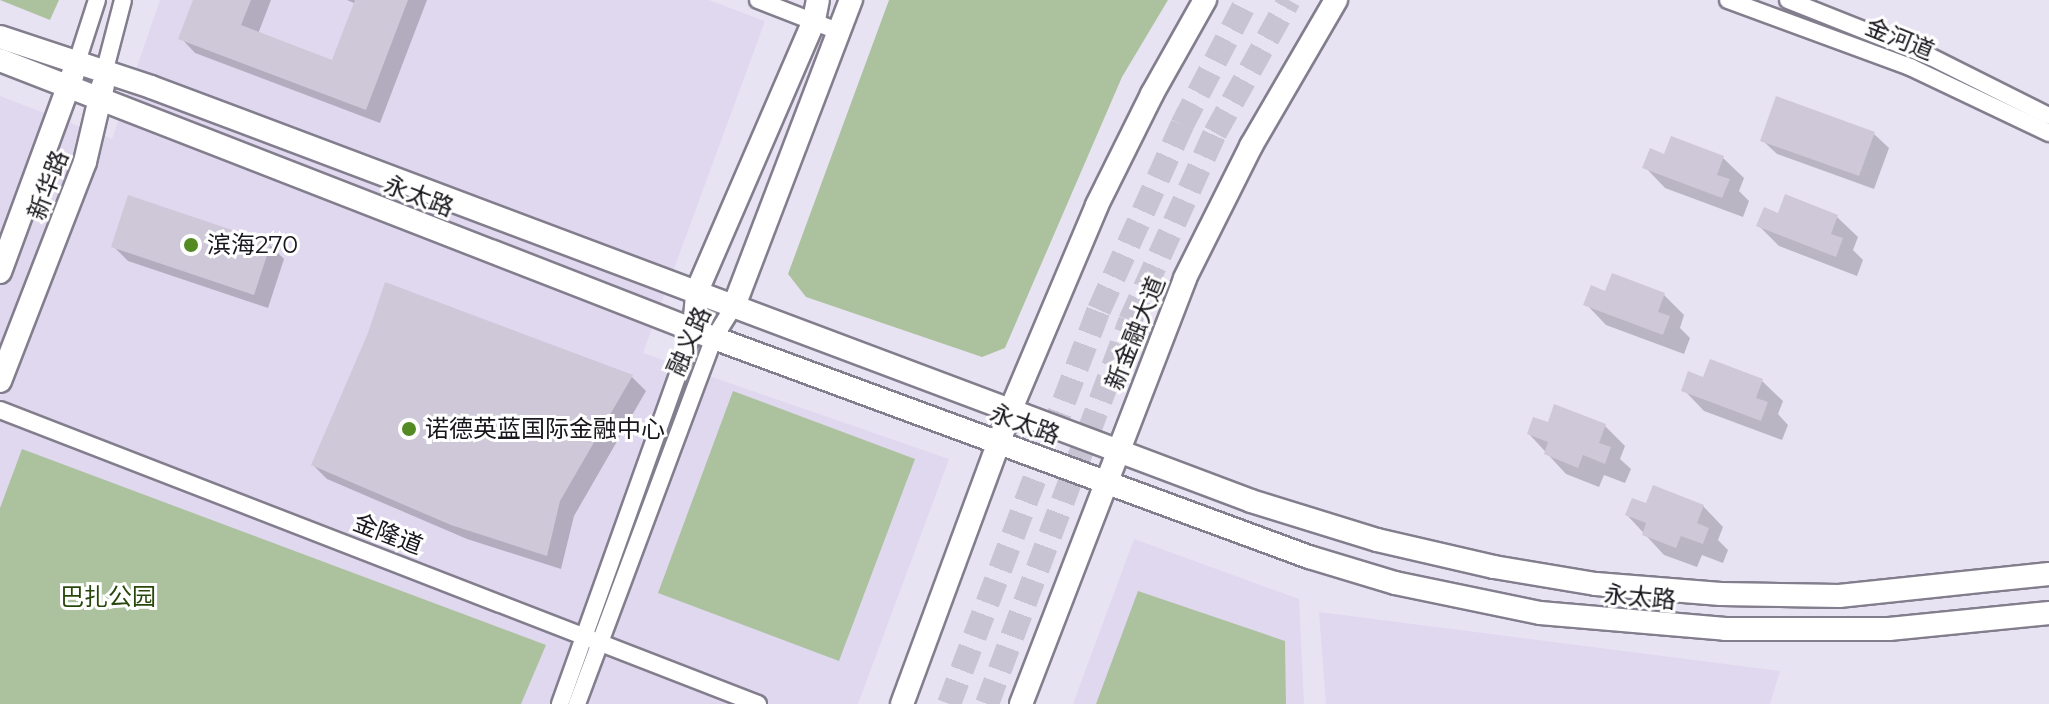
<!DOCTYPE html>
<html>
<head>
<meta charset="utf-8">
<style>
	body { margin:0 }
	#map { position:relative; width:2049px; height:704px; overflow:hidden; background:#e8e3f3; font-family:Montserrat,"Noto Sans SC",sans-serif }
	div>[style] { position:absolute }
	[style*='--x'] { left:calc(var(--x)*1px); top:calc(var(--y)*1px); width:calc(var(--w)*1px); rotate:calc(var(--a)*1deg) }
	.built>* { inset:0; background:#e0d8ef }
	.green>* { inset:0; background:#acc29f }
	.shadow>* { inset:0; background:#0003 }
	.building>* { inset:0; background:#cec8d8 }
	.highway-tunnel>* { height:24px; margin-top:-12px; transform-origin:0; background:repeating-linear-gradient(90deg,#c9c4d3 0 24px,transparent 0 36px) }
	.roads { filter:drop-shadow(2px 0 #837e8d) drop-shadow(-2px 0 #837e8d) drop-shadow(0 2px #837e8d) drop-shadow(0 -2px #837e8d) }
	.minor>* { height:16px; margin:-8px; padding:0 8px; transform-origin:8px; border-radius:8px; background:#fff }
	.major>* { height:22px; margin:-11px; padding:0 11px; transform-origin:11px; border-radius:11px; background:#fff }
	.dots>* { width:22px; height:22px; translate:-50% -50%; box-sizing:border-box; border:4px solid #fff; border-radius:50% }
	span { translate:-50% -50%; white-space:nowrap; text-align:center; line-height:1.15; -webkit-text-stroke:6px #fff; paint-order:stroke }
	.street-label { font-size:24px; color:#19171d }
	.poi-label { font-size:24px; color:#19171d }
	.left { translate:0 -50%; text-align:left }
	.park-label { font-size:24px; color:#28480b }
</style>
</head>
<body>
<div id="map">
	<div class="built">
		<div style="clip-path:polygon(160px 0,709px 0,765px 21px,643px 353px,949px 459px,858px 704px,0 704px,0 96px,112px 139px)"></div>
		<div style="clip-path:polygon(1134px 539px,1299px 599px,1304px 704px,1073px 704px)"></div>
		<div style="clip-path:polygon(1319px 612px,1780px 671px,1770px 704px,1326px 704px)"></div>
	</div>
	<div class="green">
		<div style="clip-path:polygon(0 0,59px 0,50px 20px)"></div>
		<div style="clip-path:polygon(889px 0,1168px 0,1122px 77px,1005px 348px,982px 357px,806px 297px,788px 274px)"></div>
		<div style="clip-path:polygon(733px 391px,915px 459px,839px 661px,658px 593px)"></div>
		<div style="clip-path:polygon(22px 449px,546px 645px,521px 704px,0 704px,0 508px)"></div>
		<div style="clip-path:polygon(1138px 591px,1285px 641px,1286px 704px,1096px 704px)"></div>
	</div>
	<div class="shadow">
		<div style="clip-path:polygon(195px 0,271px 0,258px 34px,333px 63px,356px 4px,347px 0,427px 0,380px 123px,195px 53px,181px 38px)"></div>
		<div style="clip-path:polygon(1874px 134px,1889px 148px,1874px 189px,1777px 154px,1762px 140px)"></div>
		<div style="clip-path:polygon(1665px 156px,1723px 158px,1744px 178px,1739px 191px,1749px 201px,1743px 217px,1665px 188px,1645px 167px)"></div>
		<div style="clip-path:polygon(1779px 215px,1837px 217px,1858px 237px,1853px 250px,1863px 260px,1857px 276px,1779px 246px,1759px 226px)"></div>
		<div style="clip-path:polygon(270px 245px,284px 259px,268px 308px,128px 261px,113px 246px)"></div>
		<div style="clip-path:polygon(1606px 293px,1664px 295px,1684px 315px,1680px 328px,1690px 338px,1684px 354px,1606px 325px,1586px 304px)"></div>
		<div style="clip-path:polygon(632px 377px,646px 391px,574px 516px,561px 569px,467px 539px,327px 479px,313px 465px)"></div>
		<div style="clip-path:polygon(1762px 381px,1783px 401px,1778px 414px,1788px 425px,1782px 440px,1704px 411px,1684px 390px)"></div>
		<div style="clip-path:polygon(1549px 425px,1605px 426px,1625px 446px,1620px 459px,1631px 469px,1625px 483px,1604px 475px,1599px 487px,1566px 474px,1529px 434px)"></div>
		<div style="clip-path:polygon(1647px 506px,1703px 506px,1723px 527px,1718px 540px,1728px 550px,1723px 563px,1702px 555px,1697px 567px,1664px 555px,1627px 515px)"></div>
	</div>
	<div class="building">
		<div style="clip-path:polygon(193px 0,251px 0,241px 25px,332px 60px,355px 0,408px 0,366px 110px,178px 39px)"></div>
		<div style="clip-path:polygon(1776px 96px,1875px 132px,1859px 176px,1760px 141px)"></div>
		<div style="clip-path:polygon(1671px 136px,1724px 156px,1717px 175px,1730px 179px,1722px 198px,1642px 168px,1650px 148px,1664px 154px)"></div>
		<div style="clip-path:polygon(1785px 194px,1838px 215px,1831px 234px,1843px 238px,1836px 257px,1756px 226px,1764px 207px,1778px 213px)"></div>
		<div style="clip-path:polygon(128px 195px,271px 243px,254px 295px,111px 247px)"></div>
		<div style="clip-path:polygon(1612px 273px,1665px 293px,1658px 312px,1670px 316px,1663px 335px,1583px 305px,1591px 285px,1605px 291px)"></div>
		<div style="clip-path:polygon(385px 282px,633px 375px,560px 501px,547px 556px,451px 525px,311px 465px,368px 333px)"></div>
		<div style="clip-path:polygon(1710px 359px,1763px 379px,1756px 398px,1768px 402px,1761px 421px,1681px 391px,1688px 371px,1703px 377px)"></div>
		<div style="clip-path:polygon(1554px 404px,1606px 424px,1599px 443px,1611px 447px,1605px 464px,1583px 455px,1578px 468px,1544px 454px,1548px 442px,1527px 434px,1533px 417px,1548px 422px)"></div>
		<div style="clip-path:polygon(1653px 485px,1704px 505px,1697px 523px,1709px 528px,1703px 544px,1681px 536px,1676px 548px,1642px 535px,1646px 523px,1625px 515px,1632px 498px,1646px 503px)"></div>
	</div>
	<div class="highway-tunnel">
		<div style="--x:949;--y:704;--w:422;--a:-69.2"></div>
		<div style="--x:1099;--y:310;--w:203;--a:-65.8"></div>
		<div style="--x:1182;--y:125;--w:141;--a:-62.5"></div>
		<div style="--x:987;--y:704;--w:409;--a:-69.5"></div>
		<div style="--x:1130;--y:321;--w:206;--a:-65.7"></div>
		<div style="--x:1215;--y:133;--w:152;--a:-60.9"></div>
	</div>
	<div class="roads">
		<div class="minor">
			<div style="--x:758;--y:0;--w:88;--a:21.3"></div>
			<div style="--x:1728;--y:0;--w:194;--a:20.2"></div>
			<div style="--x:1910;--y:67;--w:154;--a:25.4"></div>
			<div style="--x:1788;--y:0;--w:152;--a:21.7"></div>
			<div style="--x:1929;--y:56;--w:134;--a:26.6"></div>
			<div style="--x:76;--y:65;--w:68;--a:-72.1"></div>
			<div style="--x:104;--y:73;--w:75;--a:-75.4"></div>
			<div style="--x:0;--y:410;--w:813;--a:21.2"></div>
			<div style="--x:560;--y:704;--w:398;--a:-70.3"></div>
			<div style="--x:577;--y:704;--w:391;--a:-69.5"></div>
			<div style="--x:714;--y:338;--w:38;--a:-58"></div>
		</div>
		<div class="major">
			<div style="--x:0;--y:37;--w:159;--a:18.3"></div>
			<div style="--x:151;--y:87;--w:1175;--a:20.62"></div>
			<div style="--x:1251;--y:501;--w:132;--a:17.2"></div>
			<div style="--x:1377;--y:540;--w:120;--a:13"></div>
			<div style="--x:1494;--y:567;--w:103;--a:9.5"></div>
			<div style="--x:1596;--y:584;--w:125;--a:4.6"></div>
			<div style="--x:1721;--y:594;--w:118;--a:1"></div>
			<div style="--x:1839;--y:596;--w:211;--a:-6"></div>
			<div style="--x:0;--y:60;--w:766;--a:21.27"></div>
			<div style="--x:714;--y:338;--w:634;--a:20.21"></div>
			<div style="--x:1309;--y:557;--w:90;--a:16.8"></div>
			<div style="--x:1395;--y:583;--w:148;--a:11.7"></div>
			<div style="--x:1540;--y:613;--w:186;--a:4.9"></div>
			<div style="--x:1725;--y:629;--w:164;--a:0"></div>
			<div style="--x:1889;--y:629;--w:161;--a:-5.7"></div>
			<div style="--x:0;--y:272;--w:211;--a:-69.8"></div>
			<div style="--x:734;--y:306;--w:328;--a:-69.1"></div>
			<div style="--x:694;--y:329;--w:38;--a:-85"></div>
			<div style="--x:697;--y:291;--w:295;--a:-66.6"></div>
			<div style="--x:814;--y:20;--w:20;--a:-79"></div>
			<div style="--x:0;--y:381;--w:235;--a:-68.8"></div>
			<div style="--x:85;--y:162;--w:79;--a:-76.8"></div>
			<div style="--x:902;--y:704;--w:314;--a:-69.7"></div>
			<div style="--x:1011;--y:409;--w:221;--a:-67.1"></div>
			<div style="--x:1097;--y:205;--w:124;--a:-63.6"></div>
			<div style="--x:1152;--y:94;--w:108;--a:-60.6"></div>
			<div style="--x:1021;--y:704;--w:456;--a:-68.9"></div>
			<div style="--x:1185;--y:278;--w:148;--a:-63.4"></div>
			<div style="--x:1251;--y:146;--w:169;--a:-59.8"></div>
		</div>
	</div>
	<div class="dots">
		<div style="left:191px;top:245px;background:#538a24"></div>
		<div style="left:409px;top:429px;background:#538a24"></div>
	</div>
	<div class="street-label">
		<span style="left:1900px;top:39px;rotate:22deg">金河道</span>
		<span style="left:48px;top:185px;rotate:-69deg">新华路</span>
		<span style="left:419px;top:196px;rotate:21deg">永太路</span>
		<span style="left:1135px;top:333px;rotate:-68deg">新金融大道</span>
		<span style="left:689px;top:341px;rotate:-66deg">融义路</span>
		<span style="left:1025px;top:424px;rotate:20deg">永太路</span>
		<span style="left:388px;top:534px;rotate:21deg">金隆道</span>
		<span style="left:1640px;top:597px;rotate:5deg">永太路</span>
	</div>
	<div class="poi-label">
		<span class="left" style="left:207px;top:245px">滨海270</span>
		<span class="left" style="left:425px;top:429px">诺德英蓝国际金融中心</span>
	</div>
	<div class="park-label">
		<span style="left:108px;top:597px">巴扎公园</span>
	</div>
</div>
</body>
</html>
